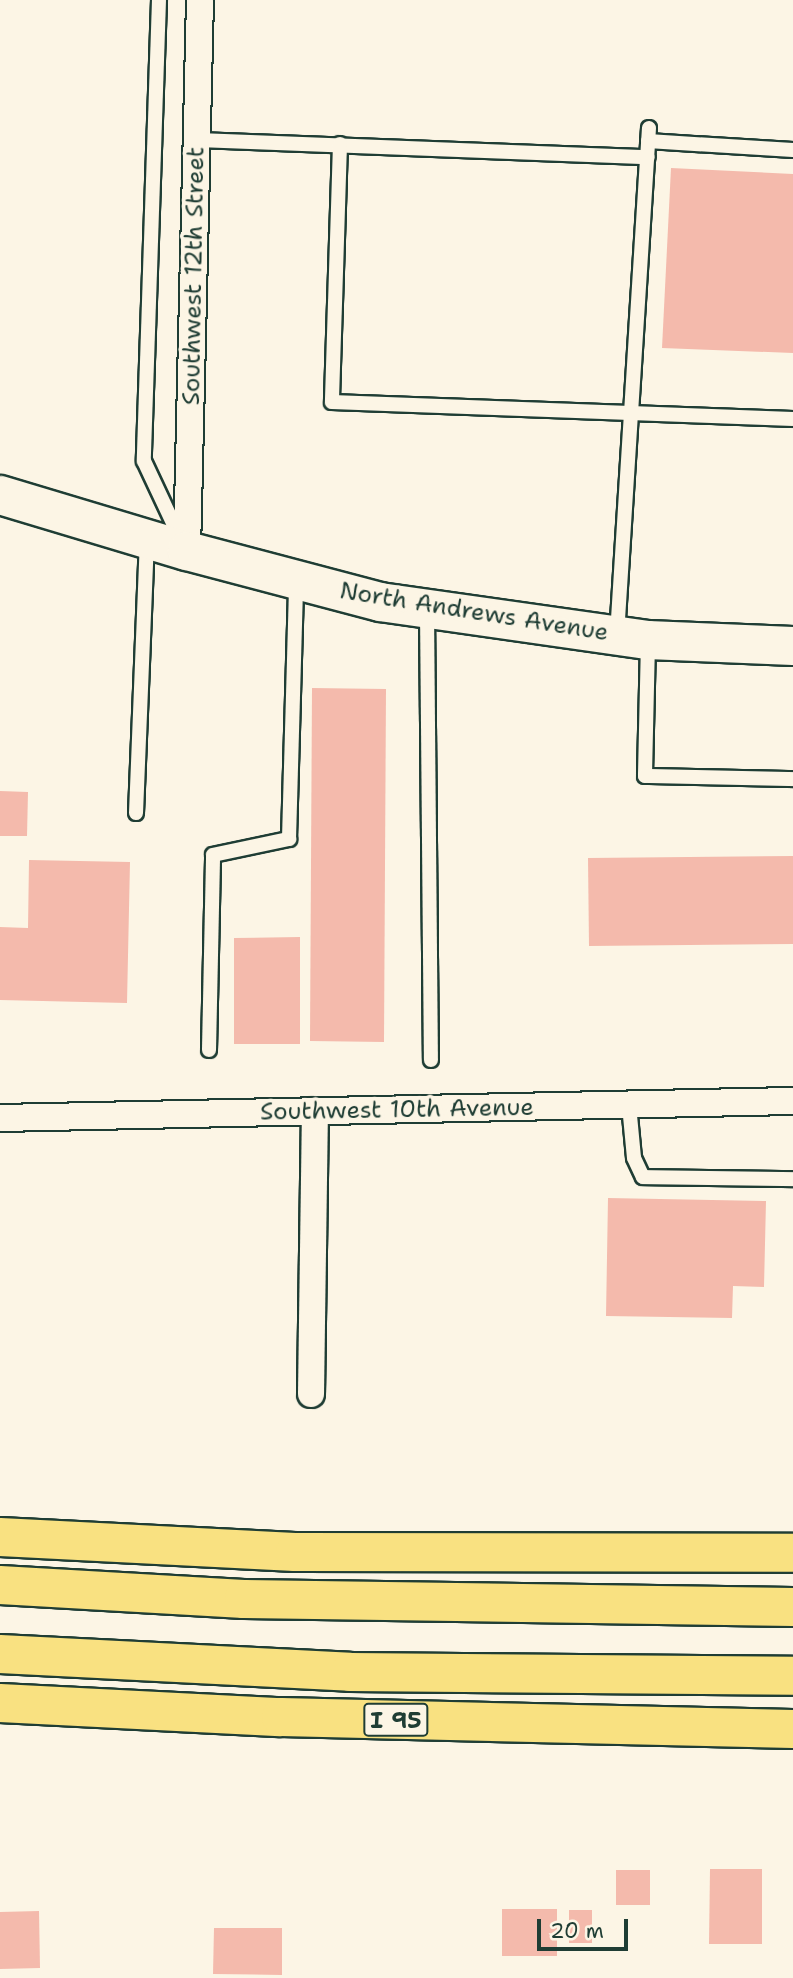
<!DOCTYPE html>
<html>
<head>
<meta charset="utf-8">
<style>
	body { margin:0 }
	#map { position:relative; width:793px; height:1978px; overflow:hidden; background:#fcf5e5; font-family:"Shantell Sans",sans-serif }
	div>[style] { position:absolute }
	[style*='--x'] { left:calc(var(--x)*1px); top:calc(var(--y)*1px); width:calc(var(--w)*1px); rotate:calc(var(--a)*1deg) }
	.building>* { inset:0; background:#f4baac }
	.roads { filter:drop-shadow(2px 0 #1f3d34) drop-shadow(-2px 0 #1f3d34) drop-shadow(0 2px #1f3d34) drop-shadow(0 -2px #1f3d34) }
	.service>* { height:14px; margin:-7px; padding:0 7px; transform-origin:7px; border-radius:7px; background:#fcf5e5 }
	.minor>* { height:26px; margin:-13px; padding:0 13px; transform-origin:13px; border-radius:13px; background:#fcf5e5 }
	.secondary>* { height:38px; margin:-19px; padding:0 19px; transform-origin:19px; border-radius:19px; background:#fcf5e5 }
	.motorway>* { height:38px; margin:-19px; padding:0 19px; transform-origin:19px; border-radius:19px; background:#f9e181 }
	span { translate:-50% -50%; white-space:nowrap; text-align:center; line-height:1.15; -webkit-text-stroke:7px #fcf5e5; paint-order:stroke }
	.shield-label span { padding:2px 5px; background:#fcf5e5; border:2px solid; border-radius:5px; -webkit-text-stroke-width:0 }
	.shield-label { font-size:23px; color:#1f3d34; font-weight:700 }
	.street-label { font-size:24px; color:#1f3d34 }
	.scale { position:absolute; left:537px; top:1919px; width:91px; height:32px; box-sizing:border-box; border:4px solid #1f3d34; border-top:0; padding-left:9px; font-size:21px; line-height:24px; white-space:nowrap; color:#1f3d34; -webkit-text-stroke:5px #fcf5e5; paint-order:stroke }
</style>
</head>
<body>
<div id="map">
	<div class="building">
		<div style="clip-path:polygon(671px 168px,793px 174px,793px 353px,662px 348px)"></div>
		<div style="clip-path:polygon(312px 688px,386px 689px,384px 1042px,310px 1041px)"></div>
		<div style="clip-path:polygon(0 791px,28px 792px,27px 836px,0 836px)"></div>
		<div style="clip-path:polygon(793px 856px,793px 944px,589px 946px,588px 858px)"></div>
		<div style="clip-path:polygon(29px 860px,130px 862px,127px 1003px,0 1000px,0 927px,28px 928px)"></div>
		<div style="clip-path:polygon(300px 937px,300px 1044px,234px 1044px,234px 938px)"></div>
		<div style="clip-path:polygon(608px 1198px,766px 1201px,764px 1287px,733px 1286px,732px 1318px,606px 1316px)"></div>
		<div style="clip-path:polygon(710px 1869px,762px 1869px,762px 1944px,709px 1944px)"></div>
		<div style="clip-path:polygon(616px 1870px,650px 1870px,650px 1905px,616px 1905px)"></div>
		<div style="clip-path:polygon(502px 1909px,557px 1909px,557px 1956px,502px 1956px)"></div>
		<div style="clip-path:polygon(569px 1910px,592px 1910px,592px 1943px,569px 1943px)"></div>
		<div style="clip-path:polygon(39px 1911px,40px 1968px,0 1969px,0 1912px)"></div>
		<div style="clip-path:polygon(214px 1928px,282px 1928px,282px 1975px,213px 1974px)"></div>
	</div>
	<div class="roads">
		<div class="service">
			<div style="--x:159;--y:0;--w:461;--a:91.9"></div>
			<div style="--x:144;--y:461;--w:87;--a:64.9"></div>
			<div style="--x:198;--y:140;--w:450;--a:2.2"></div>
			<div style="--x:648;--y:141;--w:145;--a:3.6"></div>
			<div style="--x:340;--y:144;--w:258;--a:91.8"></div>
			<div style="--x:332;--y:402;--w:461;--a:2.1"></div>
			<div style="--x:427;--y:610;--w:450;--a:89.5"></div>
			<div style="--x:617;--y:635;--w:508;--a:-86.39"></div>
			<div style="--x:648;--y:642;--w:134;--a:91.3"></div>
			<div style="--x:645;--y:776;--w:148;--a:1.2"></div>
			<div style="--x:136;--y:813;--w:272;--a:-87.7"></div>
			<div style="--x:209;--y:1050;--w:195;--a:-88.8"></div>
			<div style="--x:213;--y:855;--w:78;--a:-11.9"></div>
			<div style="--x:289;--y:839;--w:257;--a:-88.4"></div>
			<div style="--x:629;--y:1105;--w:53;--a:84.6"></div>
			<div style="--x:634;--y:1158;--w:21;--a:65"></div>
			<div style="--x:643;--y:1177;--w:150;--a:0.8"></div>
		</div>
		<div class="minor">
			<div style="--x:187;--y:551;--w:551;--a:-88.65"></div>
			<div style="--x:0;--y:1118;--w:793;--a:-1.23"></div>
			<div style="--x:311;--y:1394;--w:283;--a:-89.2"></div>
		</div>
		<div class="secondary">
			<div style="--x:0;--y:495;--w:195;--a:16.7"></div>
			<div style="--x:187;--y:551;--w:200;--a:14.8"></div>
			<div style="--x:380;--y:602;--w:271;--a:8.1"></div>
			<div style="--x:648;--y:640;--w:145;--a:2.4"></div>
		</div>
		<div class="motorway">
			<div style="--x:0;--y:1537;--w:295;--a:2.9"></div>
			<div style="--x:295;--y:1552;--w:498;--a:0.1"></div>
			<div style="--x:0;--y:1585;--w:244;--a:3.3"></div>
			<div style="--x:244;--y:1599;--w:549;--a:0.83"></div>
			<div style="--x:0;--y:1654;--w:350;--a:2.9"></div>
			<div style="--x:350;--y:1672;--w:443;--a:0.5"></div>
			<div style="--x:0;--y:1703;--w:281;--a:2.9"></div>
			<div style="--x:281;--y:1717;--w:512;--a:1.34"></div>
		</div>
	</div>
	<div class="shield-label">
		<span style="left:396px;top:1720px">I 95</span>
	</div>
	<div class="street-label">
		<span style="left:194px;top:276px;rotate:-89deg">Southwest 12th Street</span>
		<span style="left:474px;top:612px;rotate:9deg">North Andrews Avenue</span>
		<span style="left:397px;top:1110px;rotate:-1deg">Southwest 10th Avenue</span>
	</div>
	<div class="scale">20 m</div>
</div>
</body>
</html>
